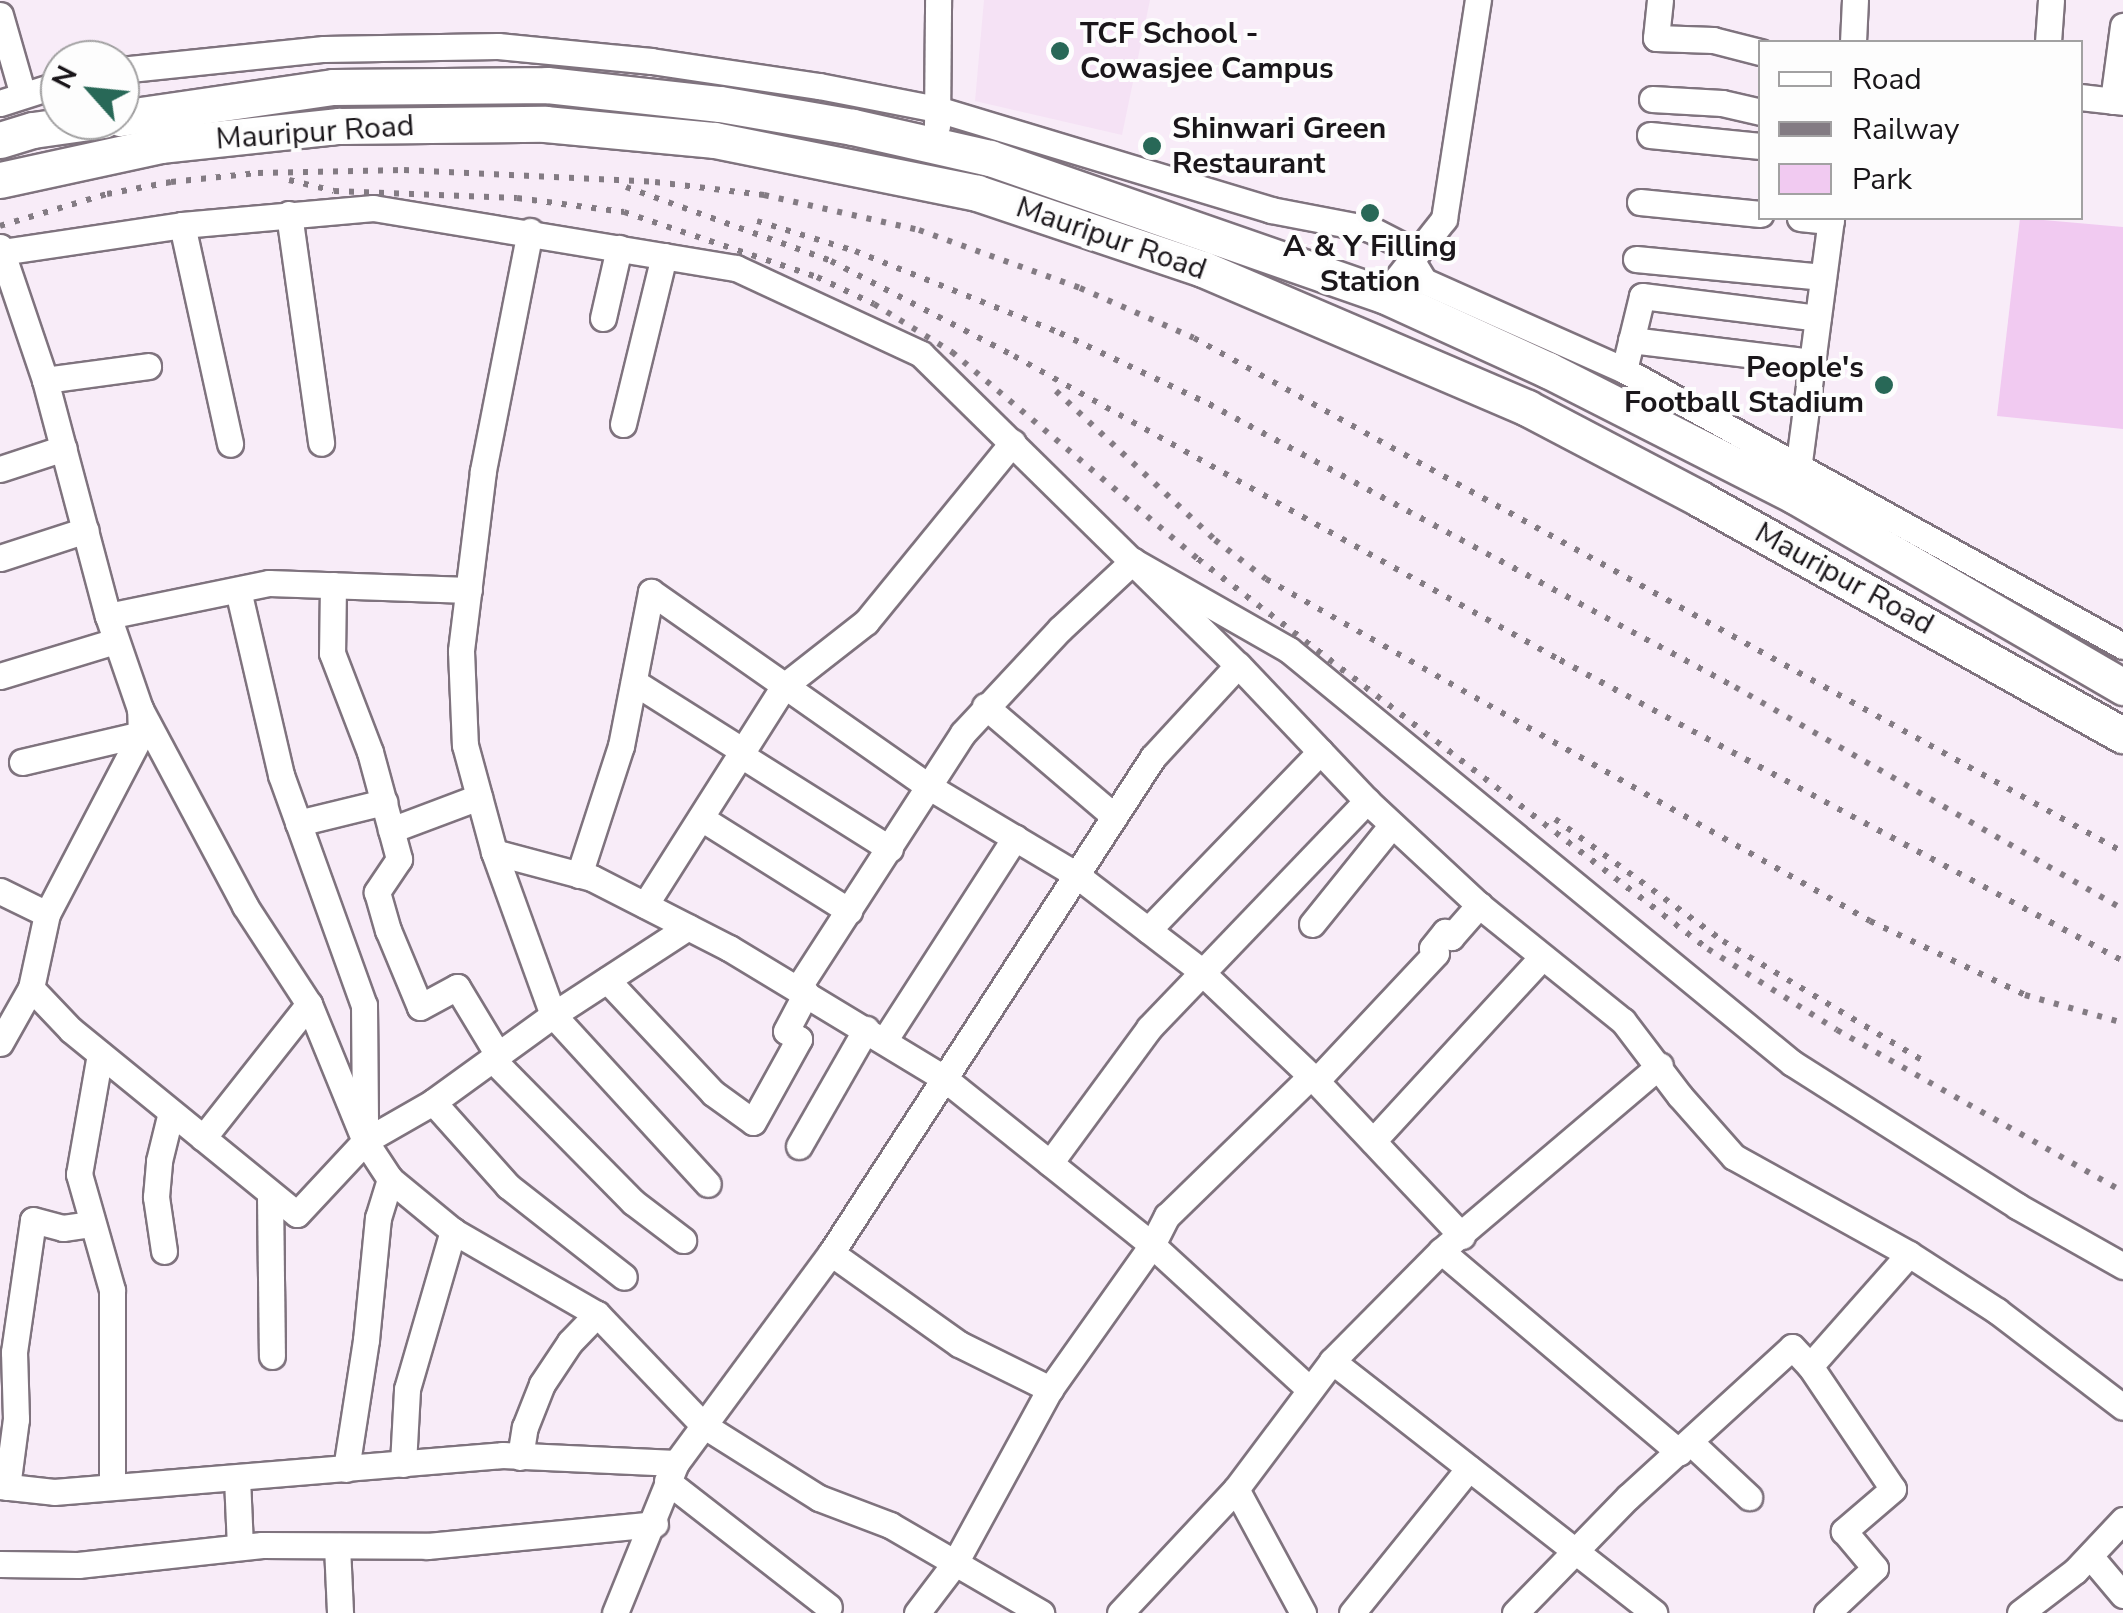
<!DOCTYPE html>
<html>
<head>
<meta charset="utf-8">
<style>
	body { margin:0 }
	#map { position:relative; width:2123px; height:1613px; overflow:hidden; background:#f8ecf8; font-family:"Nunito Sans",sans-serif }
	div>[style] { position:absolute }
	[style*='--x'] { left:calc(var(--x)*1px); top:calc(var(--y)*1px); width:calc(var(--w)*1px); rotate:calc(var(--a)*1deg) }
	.built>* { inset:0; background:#f5e2f5 }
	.green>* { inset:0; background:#f1caf1 }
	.roads { filter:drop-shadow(2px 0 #7f737e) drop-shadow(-2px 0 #7f737e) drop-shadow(0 2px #7f737e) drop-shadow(0 -2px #7f737e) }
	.minor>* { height:25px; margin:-12.5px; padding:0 12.5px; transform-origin:12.5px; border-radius:12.5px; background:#fff }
	.highway>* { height:35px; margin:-17.5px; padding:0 17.5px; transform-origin:17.5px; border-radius:17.5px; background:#fff }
	.rail>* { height:6px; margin-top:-3px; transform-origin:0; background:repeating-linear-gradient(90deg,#837b83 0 5px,transparent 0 15px) }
	.dots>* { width:28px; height:28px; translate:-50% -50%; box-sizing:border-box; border:5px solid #fdfdfd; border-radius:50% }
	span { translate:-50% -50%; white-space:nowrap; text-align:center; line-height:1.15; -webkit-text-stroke:8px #fdfdfd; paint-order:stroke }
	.poi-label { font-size:30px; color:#1a161a; font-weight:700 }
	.left { translate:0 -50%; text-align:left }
	.right { translate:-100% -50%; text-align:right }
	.street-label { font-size:30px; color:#1a161a }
	.legend { position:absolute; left:1758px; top:40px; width:325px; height:180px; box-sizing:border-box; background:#fdfdfd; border:2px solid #a2a1a2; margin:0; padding:12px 18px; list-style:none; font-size:30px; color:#1a161a }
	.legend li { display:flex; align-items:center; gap:20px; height:50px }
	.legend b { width:50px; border:2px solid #a2a1a2 }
	.north { position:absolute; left:40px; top:40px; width:100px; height:100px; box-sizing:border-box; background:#fdfdfd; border:2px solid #a2a1a2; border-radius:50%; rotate:297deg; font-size:28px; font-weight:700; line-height:40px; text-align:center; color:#1a161a }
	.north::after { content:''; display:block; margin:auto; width:35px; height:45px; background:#286857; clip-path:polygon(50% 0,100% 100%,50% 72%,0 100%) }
</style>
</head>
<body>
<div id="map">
	<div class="built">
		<div style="clip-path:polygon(984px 0,1150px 0,1122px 135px,975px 101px)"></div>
	</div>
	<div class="green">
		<div style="clip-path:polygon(2020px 218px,2123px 227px,2123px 429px,1997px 416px)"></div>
	</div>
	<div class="roads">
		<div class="minor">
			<div style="--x:1660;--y:0;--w:38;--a:96"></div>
			<div style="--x:1656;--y:38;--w:57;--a:2"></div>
			<div style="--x:1713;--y:40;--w:49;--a:14.3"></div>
			<div style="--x:0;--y:15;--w:83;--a:74"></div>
			<div style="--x:1853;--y:42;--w:42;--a:-87.3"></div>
			<div style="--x:2048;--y:42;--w:42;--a:-85.9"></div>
			<div style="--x:120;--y:70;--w:205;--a:-5.9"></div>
			<div style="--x:324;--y:49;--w:174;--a:-1"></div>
			<div style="--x:498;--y:46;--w:154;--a:5.6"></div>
			<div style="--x:651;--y:61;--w:170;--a:8.5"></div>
			<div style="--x:819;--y:86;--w:120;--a:11"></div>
			<div style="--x:937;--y:109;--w:349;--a:16.8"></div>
			<div style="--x:1271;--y:210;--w:101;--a:10.9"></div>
			<div style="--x:1370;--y:229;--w:36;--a:27"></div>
			<div style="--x:1402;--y:245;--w:42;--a:58.6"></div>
			<div style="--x:1424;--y:281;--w:219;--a:24"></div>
			<div style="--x:1624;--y:370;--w:570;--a:28.95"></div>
			<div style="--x:2080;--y:97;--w:43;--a:6.6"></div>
			<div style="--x:1652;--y:99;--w:70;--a:3.3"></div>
			<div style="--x:1722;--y:103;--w:39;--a:13"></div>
			<div style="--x:2113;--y:101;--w:76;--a:-82.4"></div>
			<div style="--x:0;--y:103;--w:63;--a:-17.6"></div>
			<div style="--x:937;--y:126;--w:126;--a:-89.5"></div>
			<div style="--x:1650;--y:135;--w:111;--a:5.7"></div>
			<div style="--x:1640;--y:202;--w:121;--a:5.7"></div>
			<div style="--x:289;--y:214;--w:231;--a:82"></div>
			<div style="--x:1800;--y:218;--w:31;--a:6"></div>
			<div style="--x:182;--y:225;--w:224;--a:77.6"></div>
			<div style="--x:530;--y:231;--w:245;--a:101.1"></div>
			<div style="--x:483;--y:471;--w:181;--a:97"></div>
			<div style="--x:461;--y:651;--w:94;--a:87.6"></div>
			<div style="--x:465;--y:745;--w:111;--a:74.8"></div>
			<div style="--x:494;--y:852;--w:173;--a:70.1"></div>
			<div style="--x:553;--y:1015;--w:229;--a:47.5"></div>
			<div style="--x:0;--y:247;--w:140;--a:71.3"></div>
			<div style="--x:45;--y:380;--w:244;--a:75.1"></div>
			<div style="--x:108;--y:616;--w:98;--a:71"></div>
			<div style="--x:140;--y:709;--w:223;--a:61.9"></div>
			<div style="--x:245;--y:906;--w:117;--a:56.9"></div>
			<div style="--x:309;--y:1004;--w:148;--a:67.8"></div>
			<div style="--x:365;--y:1141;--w:45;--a:56.7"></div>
			<div style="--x:390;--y:1179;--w:82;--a:39.5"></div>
			<div style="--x:453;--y:1231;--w:166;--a:30"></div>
			<div style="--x:597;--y:1314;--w:153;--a:46.3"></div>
			<div style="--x:703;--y:1425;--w:137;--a:32.2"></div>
			<div style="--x:819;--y:1498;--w:76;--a:20.8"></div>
			<div style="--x:890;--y:1525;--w:175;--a:30.2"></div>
			<div style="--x:2;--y:252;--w:182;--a:-8.5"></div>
			<div style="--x:182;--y:225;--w:192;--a:-5.1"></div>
			<div style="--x:373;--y:208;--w:368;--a:9.4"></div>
			<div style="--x:736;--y:268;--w:204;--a:24.9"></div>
			<div style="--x:921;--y:354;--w:444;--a:44.5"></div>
			<div style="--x:1238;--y:665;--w:187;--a:46.5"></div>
			<div style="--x:1367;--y:801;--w:153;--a:42.9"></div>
			<div style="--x:1479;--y:905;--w:185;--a:38.9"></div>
			<div style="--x:1623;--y:1021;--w:94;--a:52.8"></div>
			<div style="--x:1680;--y:1096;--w:81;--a:48.5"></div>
			<div style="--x:1734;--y:1157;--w:200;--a:29"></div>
			<div style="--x:1909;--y:1254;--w:105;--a:32.9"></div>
			<div style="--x:1997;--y:1311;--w:158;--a:37.3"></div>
			<div style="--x:1636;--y:259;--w:188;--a:5.5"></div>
			<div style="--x:1384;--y:295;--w:97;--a:-51.7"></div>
			<div style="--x:1444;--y:219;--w:222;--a:-81.2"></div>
			<div style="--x:603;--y:318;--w:72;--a:-77.1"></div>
			<div style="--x:1631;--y:340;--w:182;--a:6.9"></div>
			<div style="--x:1624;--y:370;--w:76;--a:-76.3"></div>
			<div style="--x:1642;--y:296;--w:177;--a:7.1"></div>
			<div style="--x:45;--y:380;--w:104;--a:-7.7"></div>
			<div style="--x:623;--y:424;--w:173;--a:-76.3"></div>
			<div style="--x:0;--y:469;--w:67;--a:-18.2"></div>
			<div style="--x:1797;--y:477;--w:261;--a:-82.5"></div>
			<div style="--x:0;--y:558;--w:90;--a:-18"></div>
			<div style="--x:333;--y:585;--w:68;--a:90.8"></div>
			<div style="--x:332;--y:653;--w:106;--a:69"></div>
			<div style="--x:370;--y:752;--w:111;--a:74.8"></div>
			<div style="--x:399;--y:859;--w:40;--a:124"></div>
			<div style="--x:377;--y:892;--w:40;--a:74"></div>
			<div style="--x:388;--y:930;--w:83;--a:67.4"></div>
			<div style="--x:420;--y:1007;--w:42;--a:-28.4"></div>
			<div style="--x:457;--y:987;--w:79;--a:58.9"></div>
			<div style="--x:238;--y:590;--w:190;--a:76.9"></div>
			<div style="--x:281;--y:775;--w:245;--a:70.2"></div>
			<div style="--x:364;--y:1005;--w:121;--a:89.5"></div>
			<div style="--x:108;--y:616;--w:164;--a:-11.6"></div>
			<div style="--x:269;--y:583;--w:200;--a:2"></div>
			<div style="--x:0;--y:676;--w:120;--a:-16.9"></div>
			<div style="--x:634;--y:682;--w:129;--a:32.3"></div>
			<div style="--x:985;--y:706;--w:170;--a:40.5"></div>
			<div style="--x:741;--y:755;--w:176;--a:32.2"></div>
			<div style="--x:22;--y:762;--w:122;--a:-13.2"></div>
			<div style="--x:701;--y:818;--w:175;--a:32.1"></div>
			<div style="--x:298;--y:823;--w:89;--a:-13.7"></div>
			<div style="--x:391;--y:830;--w:94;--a:-20.6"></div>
			<div style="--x:494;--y:852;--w:101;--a:14.9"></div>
			<div style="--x:592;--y:878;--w:154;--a:27.1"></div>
			<div style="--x:729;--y:948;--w:253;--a:31.2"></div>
			<div style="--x:945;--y:1079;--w:265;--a:38.7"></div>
			<div style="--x:1152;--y:1245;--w:214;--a:42.5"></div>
			<div style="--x:579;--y:875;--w:136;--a:-72"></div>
			<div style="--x:621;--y:746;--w:157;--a:-79"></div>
			<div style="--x:651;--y:592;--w:342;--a:35"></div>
			<div style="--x:931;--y:788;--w:168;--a:30.8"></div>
			<div style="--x:1075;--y:874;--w:153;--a:37.5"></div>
			<div style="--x:1196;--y:967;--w:166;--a:43.5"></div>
			<div style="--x:1316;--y:1081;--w:213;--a:46.7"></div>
			<div style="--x:0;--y:891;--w:52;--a:26.1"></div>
			<div style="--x:645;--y:905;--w:259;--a:-57.6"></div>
			<div style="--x:784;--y:686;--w:104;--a:-38"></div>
			<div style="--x:866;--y:622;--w:232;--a:-50.8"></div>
			<div style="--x:1312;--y:924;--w:127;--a:-51.1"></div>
			<div style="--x:1148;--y:930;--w:248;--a:-46"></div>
			<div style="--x:607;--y:980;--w:155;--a:46.8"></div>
			<div style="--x:713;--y:1093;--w:49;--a:35.9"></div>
			<div style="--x:753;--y:1122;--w:95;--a:-61"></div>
			<div style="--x:799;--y:1039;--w:15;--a:-148"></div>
			<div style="--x:786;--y:1031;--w:43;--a:-62.2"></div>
			<div style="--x:31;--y:988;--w:58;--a:46.4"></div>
			<div style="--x:71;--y:1030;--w:291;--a:39.2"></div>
			<div style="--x:297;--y:1214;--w:100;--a:-47"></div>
			<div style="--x:365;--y:1141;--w:78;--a:-29.8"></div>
			<div style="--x:433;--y:1102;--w:148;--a:-35.9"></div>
			<div style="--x:553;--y:1015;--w:161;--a:-33.1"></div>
			<div style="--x:798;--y:988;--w:304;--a:-57.1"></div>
			<div style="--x:963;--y:733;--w:142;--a:-47"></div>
			<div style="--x:1060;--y:629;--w:100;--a:-43"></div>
			<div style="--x:1133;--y:561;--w:180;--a:29.7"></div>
			<div style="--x:1289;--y:650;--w:651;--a:39.39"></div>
			<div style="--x:1792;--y:1063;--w:267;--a:32.4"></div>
			<div style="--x:2017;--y:1206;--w:122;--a:29.5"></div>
			<div style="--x:884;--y:1041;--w:242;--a:-57.2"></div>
			<div style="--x:0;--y:1043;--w:63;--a:-60.6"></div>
			<div style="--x:31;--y:988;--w:76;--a:-77.8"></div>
			<div style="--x:47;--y:914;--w:203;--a:-62.4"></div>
			<div style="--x:141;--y:734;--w:25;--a:-92"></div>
			<div style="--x:100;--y:1054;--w:122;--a:99.9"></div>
			<div style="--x:79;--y:1174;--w:121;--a:74.1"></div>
			<div style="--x:112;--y:1290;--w:197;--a:90"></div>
			<div style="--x:492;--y:1059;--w:201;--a:45.4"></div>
			<div style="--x:633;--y:1202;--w:63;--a:37.2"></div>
			<div style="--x:1316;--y:1081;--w:175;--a:-46.8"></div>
			<div style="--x:1436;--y:953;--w:6;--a:-129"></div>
			<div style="--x:1432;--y:948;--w:21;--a:-51"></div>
			<div style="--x:1445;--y:932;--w:8;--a:40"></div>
			<div style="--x:1451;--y:937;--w:43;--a:-48.8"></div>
			<div style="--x:433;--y:1102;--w:113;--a:48.2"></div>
			<div style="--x:508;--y:1186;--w:147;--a:38.1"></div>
			<div style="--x:203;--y:1138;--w:171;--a:-51.7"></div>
			<div style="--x:1373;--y:1141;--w:248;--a:-47.4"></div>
			<div style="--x:799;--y:1146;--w:135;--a:-60.2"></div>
			<div style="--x:1050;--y:1163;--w:167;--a:-53.7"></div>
			<div style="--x:1149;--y:1028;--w:315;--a:-46.2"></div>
			<div style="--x:270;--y:1196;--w:160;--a:89.3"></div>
			<div style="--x:164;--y:1251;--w:55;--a:-98.4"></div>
			<div style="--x:156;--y:1197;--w:36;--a:-85"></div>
			<div style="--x:159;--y:1161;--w:50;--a:-76.2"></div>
			<div style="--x:1441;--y:1251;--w:312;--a:40.2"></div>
			<div style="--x:831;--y:1253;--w:157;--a:35.4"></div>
			<div style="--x:959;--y:1344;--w:102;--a:26.3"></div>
			<div style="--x:1332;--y:1361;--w:409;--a:38"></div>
			<div style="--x:1810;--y:1366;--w:148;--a:56"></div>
			<div style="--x:1893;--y:1489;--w:65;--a:139.4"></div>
			<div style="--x:1844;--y:1531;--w:48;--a:50"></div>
			<div style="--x:1875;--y:1568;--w:66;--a:136.8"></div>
			<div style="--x:1690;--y:1442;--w:81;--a:43"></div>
			<div style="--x:520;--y:1457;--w:30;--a:-81"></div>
			<div style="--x:525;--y:1427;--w:46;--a:-68.4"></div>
			<div style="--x:542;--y:1384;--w:50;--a:-56.3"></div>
			<div style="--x:570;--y:1342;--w:39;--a:-46"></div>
			<div style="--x:403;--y:1464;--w:75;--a:-86.9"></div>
			<div style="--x:407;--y:1389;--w:165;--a:-73.8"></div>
			<div style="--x:346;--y:1469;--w:131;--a:-81.2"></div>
			<div style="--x:366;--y:1340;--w:123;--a:-84.4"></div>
			<div style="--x:378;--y:1218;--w:41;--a:-72.9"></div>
			<div style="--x:237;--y:1478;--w:69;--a:87.5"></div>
			<div style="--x:667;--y:1481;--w:205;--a:37.9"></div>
			<div style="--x:0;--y:1486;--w:54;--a:6.3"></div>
			<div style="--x:54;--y:1492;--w:450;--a:-4.7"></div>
			<div style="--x:502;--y:1455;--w:174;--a:2.6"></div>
			<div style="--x:7;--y:1487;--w:69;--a:-82.5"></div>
			<div style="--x:16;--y:1419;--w:67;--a:-91.7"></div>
			<div style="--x:14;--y:1352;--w:133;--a:-81.8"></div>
			<div style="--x:33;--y:1220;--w:31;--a:15"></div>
			<div style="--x:63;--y:1228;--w:29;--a:-8"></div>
			<div style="--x:1236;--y:1489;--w:141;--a:61.6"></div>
			<div style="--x:337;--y:1546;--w:67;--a:87.4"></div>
			<div style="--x:2090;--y:1556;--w:51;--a:49.8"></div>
			<div style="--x:0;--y:1564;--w:78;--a:0.7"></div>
			<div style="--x:78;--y:1565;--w:185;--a:-6.2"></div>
			<div style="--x:262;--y:1545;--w:165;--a:0.3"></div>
			<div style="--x:427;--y:1546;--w:229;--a:-5.5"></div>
			<div style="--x:615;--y:1613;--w:162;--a:-67.9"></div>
			<div style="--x:676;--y:1463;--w:261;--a:-53.6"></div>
			<div style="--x:831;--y:1253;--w:591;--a:-57.01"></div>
			<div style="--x:1153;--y:757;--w:125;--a:-47.3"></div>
			<div style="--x:917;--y:1613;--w:63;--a:-52.8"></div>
			<div style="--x:955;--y:1563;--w:198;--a:-61.4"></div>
			<div style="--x:1050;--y:1389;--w:176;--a:-54.7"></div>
			<div style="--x:1152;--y:1245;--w:33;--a:-63"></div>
			<div style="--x:1167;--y:1216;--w:201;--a:-44.2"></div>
			<div style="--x:1120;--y:1613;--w:170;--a:-46.9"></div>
			<div style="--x:1236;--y:1489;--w:160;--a:-53.1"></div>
			<div style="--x:1332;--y:1361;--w:155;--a:-45.3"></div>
			<div style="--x:1441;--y:1251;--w:287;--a:-40.3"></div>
			<div style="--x:1352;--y:1613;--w:186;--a:-51.1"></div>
			<div style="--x:1515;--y:1613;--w:162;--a:-45.8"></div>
			<div style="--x:1628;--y:1497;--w:222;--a:-42.4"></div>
			<div style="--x:1792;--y:1347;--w:26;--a:47"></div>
			<div style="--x:1810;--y:1366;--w:149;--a:-48.5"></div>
			<div style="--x:2020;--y:1613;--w:69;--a:-37.4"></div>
			<div style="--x:2075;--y:1571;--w:70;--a:-46.7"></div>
		</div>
		<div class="highway">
			<div style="--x:120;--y:118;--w:215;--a:-8.3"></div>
			<div style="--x:333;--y:87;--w:214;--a:-0.5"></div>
			<div style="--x:547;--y:85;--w:174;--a:6.3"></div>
			<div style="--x:720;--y:104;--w:135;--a:9.8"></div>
			<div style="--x:853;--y:127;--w:140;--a:12.8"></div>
			<div style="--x:990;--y:158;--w:417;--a:19.2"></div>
			<div style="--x:1384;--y:295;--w:180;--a:24.6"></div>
			<div style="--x:1548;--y:370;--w:277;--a:27"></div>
			<div style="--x:1795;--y:496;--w:380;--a:30.2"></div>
			<div style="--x:0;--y:140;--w:34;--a:-17"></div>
			<div style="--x:33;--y:130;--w:71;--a:-8.1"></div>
			<div style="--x:0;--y:180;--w:164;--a:-12.3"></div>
			<div style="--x:160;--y:145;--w:180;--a:-6.1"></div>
			<div style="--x:339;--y:126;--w:206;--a:-0.6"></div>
			<div style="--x:545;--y:124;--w:171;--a:5.4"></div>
			<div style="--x:715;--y:140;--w:267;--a:11.4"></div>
			<div style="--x:977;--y:193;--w:238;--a:18.6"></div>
			<div style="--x:1203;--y:269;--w:353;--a:23.2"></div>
			<div style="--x:1527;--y:408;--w:195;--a:27.7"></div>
			<div style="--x:1700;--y:499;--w:484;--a:29.2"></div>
		</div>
	</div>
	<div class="rail">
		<div style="--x:289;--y:180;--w:46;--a:13.7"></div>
		<div style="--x:334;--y:191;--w:183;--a:2.2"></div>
		<div style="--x:517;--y:198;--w:108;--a:7.5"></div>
		<div style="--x:624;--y:212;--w:204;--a:18.6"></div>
		<div style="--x:817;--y:277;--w:63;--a:25.3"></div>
		<div style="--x:874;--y:304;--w:92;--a:31.6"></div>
		<div style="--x:952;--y:352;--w:322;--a:40.1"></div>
		<div style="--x:1198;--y:559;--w:642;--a:37.41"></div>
		<div style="--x:1708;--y:949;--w:152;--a:32.1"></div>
		<div style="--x:1837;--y:1030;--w:329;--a:29.5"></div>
		<div style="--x:626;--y:187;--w:218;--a:19.8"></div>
		<div style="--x:831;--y:261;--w:206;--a:27.4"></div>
		<div style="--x:1014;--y:356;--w:625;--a:29.11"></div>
		<div style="--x:1560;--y:660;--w:638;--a:28.13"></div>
		<div style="--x:757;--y:221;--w:102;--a:17"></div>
		<div style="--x:855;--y:251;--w:221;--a:21.8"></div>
		<div style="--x:1060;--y:333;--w:165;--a:25.5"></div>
		<div style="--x:1209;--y:404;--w:597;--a:28.28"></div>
		<div style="--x:1735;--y:687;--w:447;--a:29.8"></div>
		<div style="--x:0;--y:226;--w:112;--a:-16.7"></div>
		<div style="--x:107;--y:194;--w:65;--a:-10.6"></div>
		<div style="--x:171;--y:182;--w:87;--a:-5.9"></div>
		<div style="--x:258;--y:173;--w:146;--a:-1.2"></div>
		<div style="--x:404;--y:170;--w:251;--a:2.7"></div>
		<div style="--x:655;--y:182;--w:110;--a:6.8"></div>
		<div style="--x:764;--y:195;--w:159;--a:12.7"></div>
		<div style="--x:919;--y:230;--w:171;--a:19.8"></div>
		<div style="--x:1080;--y:288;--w:124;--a:23.7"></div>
		<div style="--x:1194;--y:338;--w:1062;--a:28.96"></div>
		<div style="--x:1056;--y:391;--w:218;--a:43.1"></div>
		<div style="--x:1215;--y:540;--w:64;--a:37.4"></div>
		<div style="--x:1266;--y:579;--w:694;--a:29.52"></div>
		<div style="--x:1870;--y:921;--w:172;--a:25.5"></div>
		<div style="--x:2025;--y:995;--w:102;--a:15.9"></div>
		<div style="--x:1555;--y:819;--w:208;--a:36"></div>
		<div style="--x:1723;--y:941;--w:232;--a:30.9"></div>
	</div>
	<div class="dots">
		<div style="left:1060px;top:51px;background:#286857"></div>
		<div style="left:1152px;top:146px;background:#286857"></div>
		<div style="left:1370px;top:213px;background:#286857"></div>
		<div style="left:1884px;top:385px;background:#286857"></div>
	</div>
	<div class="poi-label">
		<span class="left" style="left:1080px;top:51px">TCF School -<br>Cowasjee Campus</span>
		<span class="left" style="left:1172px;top:146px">Shinwari Green<br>Restaurant</span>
		<span style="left:1370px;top:264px">A &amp; Y Filling<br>Station</span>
		<span class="right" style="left:1864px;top:385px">People's<br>Football Stadium</span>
	</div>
	<div class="street-label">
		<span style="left:315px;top:133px;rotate:-4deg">Mauripur Road</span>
		<span style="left:1111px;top:239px;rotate:19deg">Mauripur Road</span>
		<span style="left:1844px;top:579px;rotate:29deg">Mauripur Road</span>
	</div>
	<ul class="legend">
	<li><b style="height:12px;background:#fff"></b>Road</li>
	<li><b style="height:12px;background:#837b83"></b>Railway</li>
	<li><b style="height:28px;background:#f1caf1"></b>Park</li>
	</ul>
	<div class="north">N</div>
</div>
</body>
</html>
